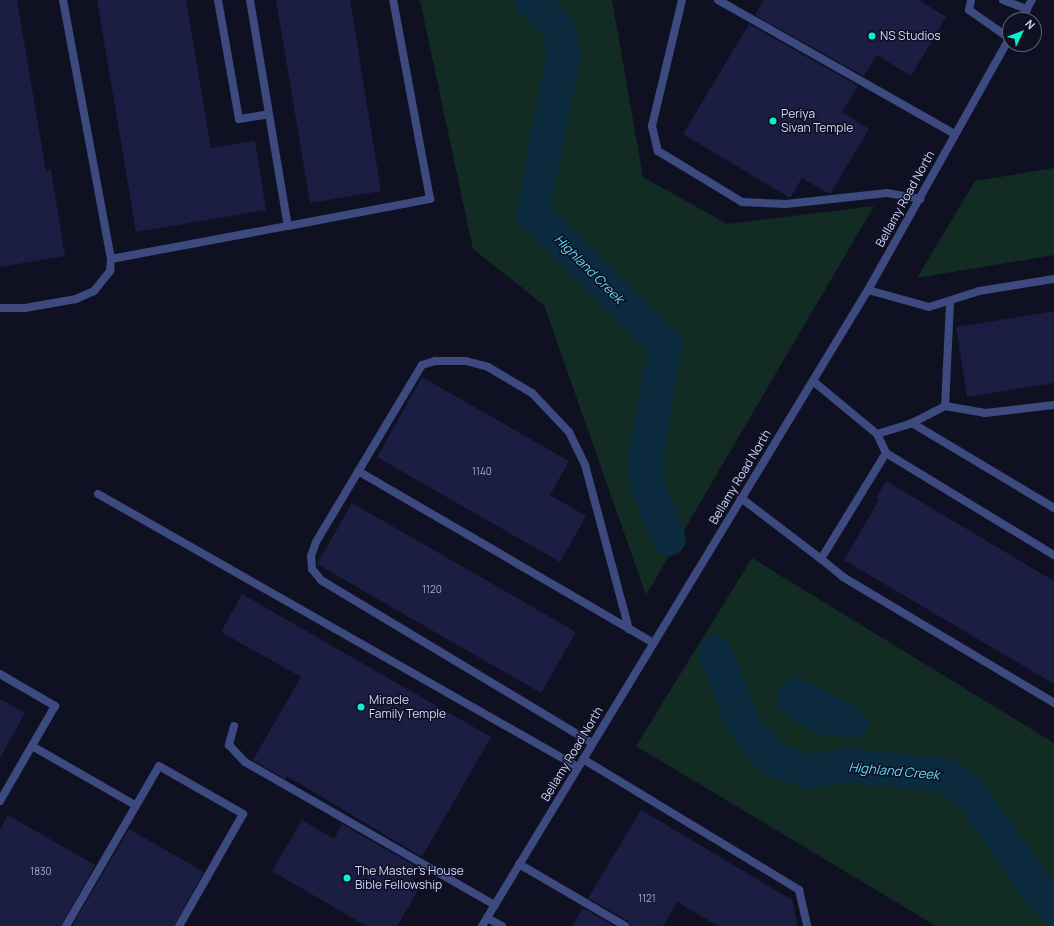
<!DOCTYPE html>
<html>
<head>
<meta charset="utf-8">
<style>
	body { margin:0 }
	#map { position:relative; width:1054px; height:926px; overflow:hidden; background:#0f1022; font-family:Manrope,sans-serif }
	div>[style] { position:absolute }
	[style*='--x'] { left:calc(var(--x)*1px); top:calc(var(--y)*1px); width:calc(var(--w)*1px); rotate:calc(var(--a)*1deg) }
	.green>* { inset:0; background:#122c24 }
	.water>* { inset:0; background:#0c2b3e }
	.river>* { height:34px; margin:-17px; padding:0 17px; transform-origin:17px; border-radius:17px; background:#0c2b3e }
	.building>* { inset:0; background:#1b1d42 }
	.service>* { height:8px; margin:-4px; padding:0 4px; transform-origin:4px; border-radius:4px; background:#3c4a7f }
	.tertiary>* { height:8px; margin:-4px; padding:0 4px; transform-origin:4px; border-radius:4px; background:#3c4a7f }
	.dots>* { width:11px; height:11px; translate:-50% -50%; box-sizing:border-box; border:2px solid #0f1022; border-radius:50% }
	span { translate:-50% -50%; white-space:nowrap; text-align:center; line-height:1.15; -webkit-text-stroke:3px #0f1022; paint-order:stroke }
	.number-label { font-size:10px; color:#a4a8ce }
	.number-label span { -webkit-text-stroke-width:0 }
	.poi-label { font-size:12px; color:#d1d7fd }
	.left { translate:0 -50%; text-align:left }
	.street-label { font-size:12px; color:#d1d7fd }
	.water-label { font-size:13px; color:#64daf9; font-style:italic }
	.north { position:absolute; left:1002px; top:12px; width:40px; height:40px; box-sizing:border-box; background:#0f1022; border:1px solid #5d607a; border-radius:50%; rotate:47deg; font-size:11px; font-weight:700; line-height:16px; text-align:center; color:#d1d7fd }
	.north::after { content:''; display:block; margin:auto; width:14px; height:18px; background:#0af1cd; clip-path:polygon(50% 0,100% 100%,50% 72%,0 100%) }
</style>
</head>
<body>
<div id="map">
	<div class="green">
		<div style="clip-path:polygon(420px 0,612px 0,643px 177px,727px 224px,874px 206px,646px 595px,544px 305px,473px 249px)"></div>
		<div style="clip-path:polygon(1054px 168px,1054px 255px,917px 278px,975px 181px)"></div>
		<div style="clip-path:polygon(752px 558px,1054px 743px,1054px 926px,936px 926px,636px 746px)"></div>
	</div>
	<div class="water">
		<div style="clip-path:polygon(797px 677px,860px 709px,869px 721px,868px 730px,857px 738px,822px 735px,791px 720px,777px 703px,778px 691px,787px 680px)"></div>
	</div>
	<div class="river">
		<div style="--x:531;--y:0;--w:40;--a:46"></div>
		<div style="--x:559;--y:29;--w:24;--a:78"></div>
		<div style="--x:564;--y:52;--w:164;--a:100.9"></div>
		<div style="--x:533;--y:213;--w:187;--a:44.8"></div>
		<div style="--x:666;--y:345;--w:104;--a:100.6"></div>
		<div style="--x:647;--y:447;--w:37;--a:90"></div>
		<div style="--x:647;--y:484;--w:59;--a:68.2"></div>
		<div style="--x:715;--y:652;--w:77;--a:68.7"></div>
		<div style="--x:743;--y:724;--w:43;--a:51.5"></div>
		<div style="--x:770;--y:758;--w:43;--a:18.9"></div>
		<div style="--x:811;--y:772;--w:37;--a:-11"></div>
		<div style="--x:847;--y:765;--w:101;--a:6.3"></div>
		<div style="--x:947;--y:776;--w:30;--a:37"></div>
		<div style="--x:971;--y:794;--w:108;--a:55.1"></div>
		<div style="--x:1033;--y:883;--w:33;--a:50"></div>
	</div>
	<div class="building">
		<div style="clip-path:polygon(0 0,17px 0,46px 171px,51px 170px,65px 256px,0 267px)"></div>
		<div style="clip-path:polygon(97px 0,186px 0,211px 148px,255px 141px,266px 210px,136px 232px)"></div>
		<div style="clip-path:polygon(276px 0,350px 0,381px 191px,310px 203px)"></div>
		<div style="clip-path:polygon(764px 0,919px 0,946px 17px,911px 76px,877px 55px,864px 76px,755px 15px)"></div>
		<div style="clip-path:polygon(749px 24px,858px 86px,842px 112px,869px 129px,830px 194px,802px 178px,790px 198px,683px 134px)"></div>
		<div style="clip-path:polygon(1054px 311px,1054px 383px,967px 397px,956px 327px)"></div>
		<div style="clip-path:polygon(422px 377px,569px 461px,550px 495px,586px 516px,560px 562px,377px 457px)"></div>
		<div style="clip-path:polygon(886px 481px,1054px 581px,1054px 684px,844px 560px,879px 500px,876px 498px)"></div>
		<div style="clip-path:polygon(352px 503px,576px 632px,541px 693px,317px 564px)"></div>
		<div style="clip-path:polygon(242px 594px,491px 737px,422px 857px,287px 776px,285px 779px,253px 760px,301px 677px,221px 632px)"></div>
		<div style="clip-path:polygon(0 699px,25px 713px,0 758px)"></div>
		<div style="clip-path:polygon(641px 810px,792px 900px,798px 926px,718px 926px,677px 902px,663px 926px,630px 926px,628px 921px,588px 898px)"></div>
		<div style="clip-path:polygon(8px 815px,95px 865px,61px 926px,0 926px,0 830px)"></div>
		<div style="clip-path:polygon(302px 820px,334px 839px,342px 824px,417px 867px,410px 878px,422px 884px,397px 926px,366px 926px,272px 871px)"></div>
		<div style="clip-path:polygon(129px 829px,204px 872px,174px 926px,72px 926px)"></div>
		<div style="clip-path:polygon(583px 908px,614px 926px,572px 926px)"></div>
	</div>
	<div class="service">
		<div style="--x:218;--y:0;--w:121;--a:80"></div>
		<div style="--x:239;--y:119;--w:30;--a:-9"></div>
		<div style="--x:250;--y:0;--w:229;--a:80.5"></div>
		<div style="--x:288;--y:226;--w:145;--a:-10.8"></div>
		<div style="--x:430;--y:199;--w:202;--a:-100.5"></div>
		<div style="--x:682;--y:0;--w:130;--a:103.4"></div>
		<div style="--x:652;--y:126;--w:26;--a:77"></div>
		<div style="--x:658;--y:151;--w:98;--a:31.3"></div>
		<div style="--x:742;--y:202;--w:44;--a:2.6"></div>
		<div style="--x:786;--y:204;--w:102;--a:-6.2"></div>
		<div style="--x:887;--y:193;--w:34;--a:10"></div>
		<div style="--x:718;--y:0;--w:272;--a:29.5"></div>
		<div style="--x:971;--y:0;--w:10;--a:101"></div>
		<div style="--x:969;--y:10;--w:49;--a:35"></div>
		<div style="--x:1003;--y:0;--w:26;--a:21"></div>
		<div style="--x:111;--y:259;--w:180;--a:-10.6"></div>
		<div style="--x:868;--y:290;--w:63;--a:15.6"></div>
		<div style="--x:929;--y:307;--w:52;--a:-17.7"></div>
		<div style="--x:979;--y:291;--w:76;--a:-9.1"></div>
		<div style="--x:0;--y:308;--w:25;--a:0"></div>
		<div style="--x:25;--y:308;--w:52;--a:-10"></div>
		<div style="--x:76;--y:299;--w:20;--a:-24"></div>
		<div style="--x:94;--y:291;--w:26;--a:-51"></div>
		<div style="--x:110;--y:271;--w:12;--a:-85"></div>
		<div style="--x:111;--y:259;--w:263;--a:-100.5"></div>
		<div style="--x:945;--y:406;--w:103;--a:-87.2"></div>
		<div style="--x:912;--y:423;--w:165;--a:30.9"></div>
		<div style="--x:877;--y:434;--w:37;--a:-17"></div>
		<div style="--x:912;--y:423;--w:37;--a:-27"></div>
		<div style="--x:945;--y:406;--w:41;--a:9.9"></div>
		<div style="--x:985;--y:413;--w:69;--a:-6.6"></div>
		<div style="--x:886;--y:453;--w:197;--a:31.3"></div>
		<div style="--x:358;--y:471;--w:342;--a:30.2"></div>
		<div style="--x:98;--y:494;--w:552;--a:29.63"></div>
		<div style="--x:741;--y:498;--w:101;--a:37.3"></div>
		<div style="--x:821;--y:559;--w:124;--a:-58.5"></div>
		<div style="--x:886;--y:453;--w:21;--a:-115"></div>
		<div style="--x:877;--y:434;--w:83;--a:-140.4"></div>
		<div style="--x:821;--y:559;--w:28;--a:39"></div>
		<div style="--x:843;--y:577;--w:246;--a:30.8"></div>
		<div style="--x:0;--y:674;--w:64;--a:30.2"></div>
		<div style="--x:55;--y:706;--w:110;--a:120.1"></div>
		<div style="--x:234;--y:726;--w:20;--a:105"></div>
		<div style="--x:229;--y:745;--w:23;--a:47"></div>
		<div style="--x:245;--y:762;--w:288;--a:29.8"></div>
		<div style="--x:592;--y:743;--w:316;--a:-149"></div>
		<div style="--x:321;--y:580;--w:14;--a:-129"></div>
		<div style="--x:312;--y:569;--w:13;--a:-94"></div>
		<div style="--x:311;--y:556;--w:15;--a:-70"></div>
		<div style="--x:316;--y:542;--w:206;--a:-59.1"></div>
		<div style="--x:422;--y:365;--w:14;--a:-17"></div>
		<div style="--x:435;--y:361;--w:31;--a:0"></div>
		<div style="--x:466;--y:361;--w:23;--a:15"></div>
		<div style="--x:488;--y:367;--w:51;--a:30.6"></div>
		<div style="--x:532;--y:393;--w:54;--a:46.5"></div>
		<div style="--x:569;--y:432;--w:37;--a:64"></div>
		<div style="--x:585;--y:465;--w:170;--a:75"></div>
		<div style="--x:32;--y:746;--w:119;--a:29.8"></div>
		<div style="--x:583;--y:759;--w:253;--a:31.2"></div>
		<div style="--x:799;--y:890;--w:37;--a:77"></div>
		<div style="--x:519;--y:864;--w:123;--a:30.3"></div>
		<div style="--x:487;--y:918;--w:17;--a:28"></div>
		<div style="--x:66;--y:926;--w:185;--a:-59.8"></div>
		<div style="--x:159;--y:766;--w:97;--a:29.7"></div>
		<div style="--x:243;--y:814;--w:129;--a:119.7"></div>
	</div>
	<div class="tertiary">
		<div style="--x:1020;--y:20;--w:23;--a:-59"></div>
		<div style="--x:482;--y:926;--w:744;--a:-58.75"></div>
		<div style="--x:868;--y:290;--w:290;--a:-60.7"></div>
	</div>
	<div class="dots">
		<div style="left:872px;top:36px;background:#0af1cd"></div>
		<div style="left:773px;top:121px;background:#0af1cd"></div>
		<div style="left:361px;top:707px;background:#0af1cd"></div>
		<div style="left:347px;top:878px;background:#0af1cd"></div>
	</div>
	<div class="number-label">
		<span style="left:482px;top:472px">1140</span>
		<span style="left:432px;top:590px">1120</span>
		<span style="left:41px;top:872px">1830</span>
		<span style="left:647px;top:899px">1121</span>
	</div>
	<div class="poi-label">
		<span class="left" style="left:880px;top:36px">NS Studios</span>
		<span class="left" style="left:781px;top:121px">Periya<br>Sivan Temple</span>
		<span class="left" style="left:369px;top:707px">Miracle<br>Family Temple</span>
		<span class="left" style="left:355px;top:878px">The Master's House<br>Bible Fellowship</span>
	</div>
	<div class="street-label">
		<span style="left:905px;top:199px;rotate:-61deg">Bellamy Road North</span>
		<span style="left:740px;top:477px;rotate:-59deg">Bellamy Road North</span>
		<span style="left:572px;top:754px;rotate:-59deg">Bellamy Road North</span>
	</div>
	<div class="water-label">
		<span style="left:589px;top:269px;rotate:45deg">Highland Creek</span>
		<span style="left:894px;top:771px;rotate:5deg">Highland Creek</span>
	</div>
	<div class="north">N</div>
</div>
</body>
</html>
